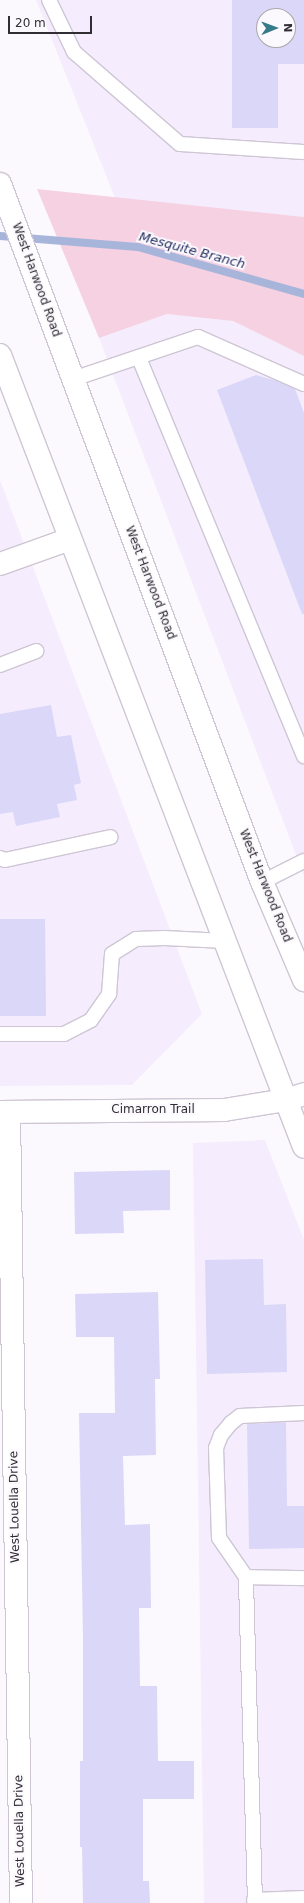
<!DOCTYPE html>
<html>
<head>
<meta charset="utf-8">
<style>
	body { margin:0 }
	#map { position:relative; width:304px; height:1903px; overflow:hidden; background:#fcf9fe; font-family:"DejaVu Sans",sans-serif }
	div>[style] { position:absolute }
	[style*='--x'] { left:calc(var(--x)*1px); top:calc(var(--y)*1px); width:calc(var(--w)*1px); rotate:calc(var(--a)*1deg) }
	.built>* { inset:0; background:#f5ecfd }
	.green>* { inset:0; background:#f5d1e2 }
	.stream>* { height:8px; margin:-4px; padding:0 4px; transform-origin:4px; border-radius:4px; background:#a8b5db }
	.building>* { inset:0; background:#dbd7f8 }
	.roads { filter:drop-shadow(1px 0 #cec6d4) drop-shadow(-1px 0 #cec6d4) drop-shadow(0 1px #cec6d4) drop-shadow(0 -1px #cec6d4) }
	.lane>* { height:14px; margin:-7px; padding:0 7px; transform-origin:7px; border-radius:7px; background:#fff }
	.street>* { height:22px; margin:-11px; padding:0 11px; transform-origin:11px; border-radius:11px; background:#fff }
	.secondary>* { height:22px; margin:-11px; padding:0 11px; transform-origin:11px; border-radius:11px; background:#fff }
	span { translate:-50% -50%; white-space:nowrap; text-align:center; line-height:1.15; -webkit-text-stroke:4px #fcf9fe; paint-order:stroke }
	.street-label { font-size:12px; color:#302d33 }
	.water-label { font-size:13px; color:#253061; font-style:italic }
	.north { position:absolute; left:256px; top:8px; width:40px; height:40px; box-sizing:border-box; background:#fcf9fe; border:1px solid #aaa7ad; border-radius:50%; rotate:89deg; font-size:11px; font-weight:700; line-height:16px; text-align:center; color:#302d33 }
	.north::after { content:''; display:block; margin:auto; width:14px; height:18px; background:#367b89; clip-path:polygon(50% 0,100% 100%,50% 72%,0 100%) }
	.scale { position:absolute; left:8px; top:16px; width:84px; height:18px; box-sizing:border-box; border:2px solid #302d33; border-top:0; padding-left:5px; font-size:12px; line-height:14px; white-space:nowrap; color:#302d33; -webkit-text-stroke:3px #fcf9fe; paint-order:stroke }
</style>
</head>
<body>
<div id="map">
	<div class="built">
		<div style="clip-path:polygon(evenodd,36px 0,304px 0,304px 217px,115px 198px,36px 0,264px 16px,288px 16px,288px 40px,264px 40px,264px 16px)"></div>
		<div style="clip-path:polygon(167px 314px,233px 321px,304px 356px,304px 876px,99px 338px)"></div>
		<div style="clip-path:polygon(0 480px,202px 1014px,132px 1085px,0 1086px)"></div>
		<div style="clip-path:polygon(265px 1140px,304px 1240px,304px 1903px,204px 1903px,193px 1143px)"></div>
	</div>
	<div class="green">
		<div style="clip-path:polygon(37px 189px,304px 217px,304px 356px,233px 321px,167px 314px,99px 338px)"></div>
	</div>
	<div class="stream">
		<div style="--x:0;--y:236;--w:138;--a:4.6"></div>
		<div style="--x:138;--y:247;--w:173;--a:15.8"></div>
	</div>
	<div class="building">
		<div style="clip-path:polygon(evenodd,232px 0,304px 0,304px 64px,278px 64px,278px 128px,232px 128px,232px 0,264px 16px,288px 16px,288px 40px,264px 40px,264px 16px)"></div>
		<div style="clip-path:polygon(256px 375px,277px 381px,295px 389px,304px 413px,304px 614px,302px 614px,217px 390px)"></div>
		<div style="clip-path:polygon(51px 705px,57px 737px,71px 735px,81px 783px,74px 785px,77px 800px,57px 804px,60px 817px,16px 826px,13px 812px,0 814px,0 714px)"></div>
		<div style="clip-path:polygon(0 919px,45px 919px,46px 1016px,0 1016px)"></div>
		<div style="clip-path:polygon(170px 1170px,170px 1210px,123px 1211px,124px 1233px,75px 1234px,74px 1172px)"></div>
		<div style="clip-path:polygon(263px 1259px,264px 1305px,286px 1304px,287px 1372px,207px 1374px,205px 1260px)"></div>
		<div style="clip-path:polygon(158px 1292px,160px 1379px,155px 1379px,156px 1455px,123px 1456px,125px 1525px,150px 1524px,151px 1608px,139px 1608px,140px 1686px,157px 1686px,158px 1761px,194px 1761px,194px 1799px,143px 1799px,143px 1881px,149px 1881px,150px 1903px,83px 1903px,82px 1847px,80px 1847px,80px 1761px,83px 1761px,83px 1638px,79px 1413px,115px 1413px,114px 1337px,76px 1337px,75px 1294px)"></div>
		<div style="clip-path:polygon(286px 1422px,287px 1506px,304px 1506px,304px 1548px,249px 1549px,247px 1424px)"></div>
	</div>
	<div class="roads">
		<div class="lane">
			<div style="--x:49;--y:0;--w:58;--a:64.3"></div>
			<div style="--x:74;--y:52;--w:140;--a:41"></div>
			<div style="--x:180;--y:144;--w:124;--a:3.7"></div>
			<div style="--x:139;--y:358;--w:431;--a:67.5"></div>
			<div style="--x:73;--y:379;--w:132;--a:-18.6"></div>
			<div style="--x:198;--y:337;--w:116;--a:23.9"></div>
			<div style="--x:0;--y:665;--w:39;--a:-21"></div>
			<div style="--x:0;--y:858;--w:5;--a:22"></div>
			<div style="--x:5;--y:860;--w:108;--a:-12.2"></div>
			<div style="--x:262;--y:882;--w:47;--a:-26.6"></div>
			<div style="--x:0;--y:1034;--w:64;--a:0"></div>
			<div style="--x:64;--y:1034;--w:30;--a:-27"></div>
			<div style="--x:91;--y:1020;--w:32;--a:-55"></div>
			<div style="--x:109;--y:994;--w:40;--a:-85.7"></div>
			<div style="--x:112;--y:954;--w:28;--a:-32"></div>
			<div style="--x:136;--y:939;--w:28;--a:-2"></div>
			<div style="--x:164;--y:938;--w:61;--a:2.8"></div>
			<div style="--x:246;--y:1577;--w:47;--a:-124.7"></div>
			<div style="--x:219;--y:1538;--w:90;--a:-91.9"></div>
			<div style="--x:216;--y:1448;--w:14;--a:-69"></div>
			<div style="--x:221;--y:1435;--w:16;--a:-50"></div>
			<div style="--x:231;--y:1423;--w:11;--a:-38"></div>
			<div style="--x:240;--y:1416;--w:64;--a:-2.7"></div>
			<div style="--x:254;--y:1900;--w:50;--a:-2.3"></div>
			<div style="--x:255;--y:1903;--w:326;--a:-91.6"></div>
			<div style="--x:246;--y:1577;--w:58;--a:1"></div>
		</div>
		<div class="street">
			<div style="--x:0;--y:564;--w:74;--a:-19.7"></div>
			<div style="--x:0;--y:1112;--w:224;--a:-0.5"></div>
			<div style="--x:224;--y:1110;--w:63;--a:-9.2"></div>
			<div style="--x:286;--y:1100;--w:19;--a:-18"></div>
			<div style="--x:9;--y:1112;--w:791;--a:89.13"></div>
		</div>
		<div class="secondary">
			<div style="--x:0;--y:184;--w:746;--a:69.43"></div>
			<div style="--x:262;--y:882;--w:107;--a:66.8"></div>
			<div style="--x:0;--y:355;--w:848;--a:69"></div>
		</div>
	</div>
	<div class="street-label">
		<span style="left:36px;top:280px;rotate:70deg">West Harwood Road</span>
		<span style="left:150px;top:583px;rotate:69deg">West Harwood Road</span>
		<span style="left:265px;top:886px;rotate:68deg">West Harwood Road</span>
		<span style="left:153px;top:1110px">Cimarron Trail</span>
		<span style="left:15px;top:1507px;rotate:-91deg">West Louella Drive</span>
		<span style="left:20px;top:1831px;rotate:-91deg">West Louella Drive</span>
	</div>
	<div class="water-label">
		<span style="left:192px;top:251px;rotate:15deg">Mesquite Branch</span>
	</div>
	<div class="north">N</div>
	<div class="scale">20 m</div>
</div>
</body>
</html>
